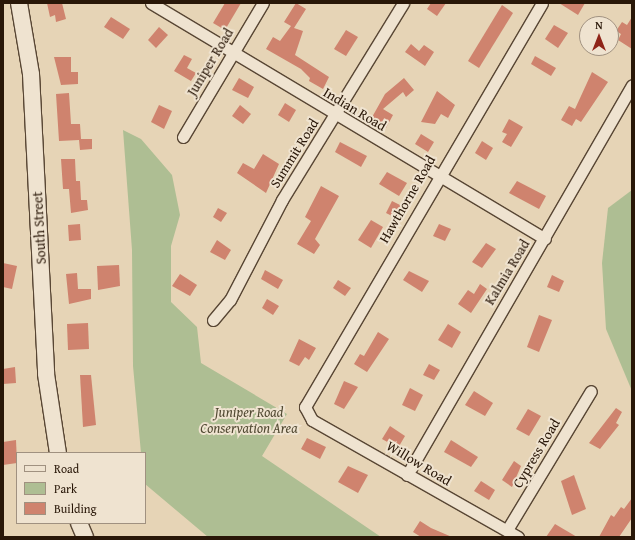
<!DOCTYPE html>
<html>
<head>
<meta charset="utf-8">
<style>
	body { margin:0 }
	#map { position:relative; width:635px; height:540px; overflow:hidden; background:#e6d4b6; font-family:"Gentium Book Plus",serif }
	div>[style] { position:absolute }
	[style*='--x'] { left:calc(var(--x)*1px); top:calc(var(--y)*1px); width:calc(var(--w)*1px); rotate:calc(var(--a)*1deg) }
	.green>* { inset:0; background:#aebe93 }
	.building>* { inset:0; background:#cf836e }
	.roads { filter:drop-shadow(1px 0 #584634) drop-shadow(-1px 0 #584634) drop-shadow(0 1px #584634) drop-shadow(0 -1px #584634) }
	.street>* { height:11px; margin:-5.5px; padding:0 5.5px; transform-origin:5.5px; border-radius:5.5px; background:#efe3d0 }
	.secondary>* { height:16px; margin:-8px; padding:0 8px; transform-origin:8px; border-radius:8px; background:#efe3d0 }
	span { translate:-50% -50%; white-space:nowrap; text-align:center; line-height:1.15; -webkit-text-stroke:4px #efe3d0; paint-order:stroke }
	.street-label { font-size:14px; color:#291708 }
	.park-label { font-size:14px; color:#514932; font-style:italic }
	.frame { position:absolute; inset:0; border:4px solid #291708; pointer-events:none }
	.legend { position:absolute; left:16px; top:452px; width:130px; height:72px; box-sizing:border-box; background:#efe3d0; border:1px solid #a09180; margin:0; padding:5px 7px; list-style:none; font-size:12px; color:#291708 }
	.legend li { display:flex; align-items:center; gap:8px; height:20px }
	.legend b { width:20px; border:1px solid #a09180 }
	.north { position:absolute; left:579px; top:16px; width:40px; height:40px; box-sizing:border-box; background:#efe3d0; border:1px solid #a09180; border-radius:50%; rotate:0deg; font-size:11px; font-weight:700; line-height:16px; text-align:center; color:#291708 }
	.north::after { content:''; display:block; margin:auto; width:14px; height:18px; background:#8f2418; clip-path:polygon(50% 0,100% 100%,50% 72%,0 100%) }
</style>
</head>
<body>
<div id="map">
	<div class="green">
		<div style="clip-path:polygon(123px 130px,141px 139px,172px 175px,180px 215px,171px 246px,171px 302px,197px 327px,201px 363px,287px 414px,262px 456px,381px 537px,208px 537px,145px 484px,145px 453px,141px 453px,133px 366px,132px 250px)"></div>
		<div style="clip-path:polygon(632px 190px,632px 391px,606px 329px,602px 263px,608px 208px)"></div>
	</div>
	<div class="building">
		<div style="clip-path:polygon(47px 3px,62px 3px,66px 19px,56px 22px,55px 15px,50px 17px)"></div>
		<div style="clip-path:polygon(225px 3px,241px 3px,225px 30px,213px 23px)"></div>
		<div style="clip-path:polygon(296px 3px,306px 9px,294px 28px,303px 31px,295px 55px,329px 77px,323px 89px,309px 81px,310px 78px,301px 69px,266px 49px,273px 37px,280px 41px,291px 26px,284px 22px)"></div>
		<div style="clip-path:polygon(431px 3px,446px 3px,437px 16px,427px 9px)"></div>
		<div style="clip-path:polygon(559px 3px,585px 3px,578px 15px)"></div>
		<div style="clip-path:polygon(502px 5px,513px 13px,479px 68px,468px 61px)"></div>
		<div style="clip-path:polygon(111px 17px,130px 29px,123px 39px,104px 27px)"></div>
		<div style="clip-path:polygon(632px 17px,632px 49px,618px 40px,621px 34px,616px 31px,622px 22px,627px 25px)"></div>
		<div style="clip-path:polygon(554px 25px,568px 33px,558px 48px,545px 39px)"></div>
		<div style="clip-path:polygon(159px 27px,168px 35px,156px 48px,148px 40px)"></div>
		<div style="clip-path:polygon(346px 30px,358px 37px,346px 56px,334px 49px)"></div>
		<div style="clip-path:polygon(411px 44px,419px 51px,424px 45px,434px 52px,425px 66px,405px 52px)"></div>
		<div style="clip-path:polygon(184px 55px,192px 59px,187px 68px,196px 73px,191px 81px,174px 71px)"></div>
		<div style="clip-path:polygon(535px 56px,556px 68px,551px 76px,531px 64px)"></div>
		<div style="clip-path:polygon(54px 57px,71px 57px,71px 72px,78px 72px,78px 84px,61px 85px)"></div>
		<div style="clip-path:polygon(592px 72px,608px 82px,581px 122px,576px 119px,572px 126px,561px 120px,569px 106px,575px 109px)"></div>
		<div style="clip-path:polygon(239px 78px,254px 87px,248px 98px,232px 90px)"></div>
		<div style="clip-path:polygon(404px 78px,414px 90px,406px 97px,403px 92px,383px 109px,393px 115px,386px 128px,371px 119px,385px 94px)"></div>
		<div style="clip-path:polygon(437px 91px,455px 105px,448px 118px,441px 114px,435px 124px,421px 122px)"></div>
		<div style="clip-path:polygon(69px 93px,71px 124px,80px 124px,81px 139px,92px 139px,92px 149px,80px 150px,79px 140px,59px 141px,56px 94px)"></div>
		<div style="clip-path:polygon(285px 103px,296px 110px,289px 122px,278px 115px)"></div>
		<div style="clip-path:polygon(159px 105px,172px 111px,164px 129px,151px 122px)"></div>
		<div style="clip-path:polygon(240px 105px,251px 114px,243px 124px,232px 116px)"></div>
		<div style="clip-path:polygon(509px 119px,523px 127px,511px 147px,502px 142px,507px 134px,502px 132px)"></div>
		<div style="clip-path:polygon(421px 134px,434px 142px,428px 152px,415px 144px)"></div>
		<div style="clip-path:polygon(482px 141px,493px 148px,486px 160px,475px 153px)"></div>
		<div style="clip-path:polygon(340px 142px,367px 156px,361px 167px,335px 152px)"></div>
		<div style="clip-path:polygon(263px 154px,279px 164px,266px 193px,237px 173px,243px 163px,254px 169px)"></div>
		<div style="clip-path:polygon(61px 159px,75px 159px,76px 181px,80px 181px,81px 200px,87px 200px,88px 210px,71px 213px,69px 189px,63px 189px)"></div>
		<div style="clip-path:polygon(387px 172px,407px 183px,399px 196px,379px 184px)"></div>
		<div style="clip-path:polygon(517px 181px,546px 196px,539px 209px,509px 193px)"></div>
		<div style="clip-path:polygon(321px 186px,339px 196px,315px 239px,320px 245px,314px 254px,297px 244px,311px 221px,305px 217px)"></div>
		<div style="clip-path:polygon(392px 201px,404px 207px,398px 219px,386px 213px)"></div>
		<div style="clip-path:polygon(218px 208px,227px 213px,221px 222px,213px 217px)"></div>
		<div style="clip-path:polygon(371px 220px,383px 227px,371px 248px,358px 240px)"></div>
		<div style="clip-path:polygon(80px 224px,81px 240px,69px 241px,68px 225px)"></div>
		<div style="clip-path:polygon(439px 224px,451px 229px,445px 241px,433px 236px)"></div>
		<div style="clip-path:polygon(217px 240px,231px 250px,225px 260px,210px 252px)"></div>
		<div style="clip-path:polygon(486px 243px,496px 249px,482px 268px,472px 262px)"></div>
		<div style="clip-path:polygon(3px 263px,17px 266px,12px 289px,3px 287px)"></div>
		<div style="clip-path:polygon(119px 265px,120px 286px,98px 290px,97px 266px)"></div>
		<div style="clip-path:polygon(265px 270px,283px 280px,278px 289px,261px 279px)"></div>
		<div style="clip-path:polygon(409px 271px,429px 281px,422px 292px,403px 280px)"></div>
		<div style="clip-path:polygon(77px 273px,78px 289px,91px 289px,91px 299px,69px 304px,66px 274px)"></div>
		<div style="clip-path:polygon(180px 274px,197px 285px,190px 296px,172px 286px)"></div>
		<div style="clip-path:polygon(552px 275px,564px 281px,559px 292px,547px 287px)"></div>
		<div style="clip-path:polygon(338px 280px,351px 288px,345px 296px,333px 288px)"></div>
		<div style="clip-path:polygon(480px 284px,487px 289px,471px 313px,458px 304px,468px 290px,474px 294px)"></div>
		<div style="clip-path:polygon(267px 299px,279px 306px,273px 315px,262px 308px)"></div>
		<div style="clip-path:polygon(539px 315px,552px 320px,539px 352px,527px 347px)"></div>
		<div style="clip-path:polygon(88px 323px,89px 349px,68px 350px,67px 324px)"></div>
		<div style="clip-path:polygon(448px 324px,461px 332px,452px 348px,438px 340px)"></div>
		<div style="clip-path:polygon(378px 332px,389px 339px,367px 372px,354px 364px,360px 354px,364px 356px)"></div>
		<div style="clip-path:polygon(299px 339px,316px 348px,309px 360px,305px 357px,299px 366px,289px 361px)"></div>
		<div style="clip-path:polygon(429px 364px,440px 370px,434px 380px,423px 375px)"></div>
		<div style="clip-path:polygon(15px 367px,16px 383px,3px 384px,3px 369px)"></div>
		<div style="clip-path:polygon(80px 375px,91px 375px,96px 425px,83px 427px)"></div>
		<div style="clip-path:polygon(344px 381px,358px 387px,344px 409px,334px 404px)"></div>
		<div style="clip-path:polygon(410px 388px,423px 395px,415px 411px,402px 405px)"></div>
		<div style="clip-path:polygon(474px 391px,493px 403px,485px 416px,465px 405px)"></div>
		<div style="clip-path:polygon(616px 408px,622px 412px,616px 423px,619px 425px,600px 449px,589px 443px)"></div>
		<div style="clip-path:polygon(528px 409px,541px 416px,529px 436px,516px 429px)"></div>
		<div style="clip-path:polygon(390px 426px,405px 436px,398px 448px,382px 439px)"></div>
		<div style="clip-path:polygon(307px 438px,326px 447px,320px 459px,301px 449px)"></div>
		<div style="clip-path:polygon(16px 440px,17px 463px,3px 465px,3px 442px)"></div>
		<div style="clip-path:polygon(451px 440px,478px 457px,471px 467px,444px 452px)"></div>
		<div style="clip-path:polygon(514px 461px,521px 466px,512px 487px,502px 480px)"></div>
		<div style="clip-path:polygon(348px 466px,368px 475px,358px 493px,338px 482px)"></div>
		<div style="clip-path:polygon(574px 475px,586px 509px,572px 515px,561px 481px)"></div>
		<div style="clip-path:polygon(481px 481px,495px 490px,489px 500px,474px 491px)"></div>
		<div style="clip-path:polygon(632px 498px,632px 518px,619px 537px,599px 537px,611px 515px,614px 517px,621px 507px,624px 509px)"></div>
		<div style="clip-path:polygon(420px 521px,431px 528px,452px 537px,421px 537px,413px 532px)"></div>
		<div style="clip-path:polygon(555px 524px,577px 537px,546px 537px)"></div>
	</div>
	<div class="roads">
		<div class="street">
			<div style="--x:151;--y:3;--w:459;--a:30.9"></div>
			<div style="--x:183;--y:137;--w:156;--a:-59.2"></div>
			<div style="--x:213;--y:320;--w:26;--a:-50"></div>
			<div style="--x:230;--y:300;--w:113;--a:-62.5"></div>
			<div style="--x:282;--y:200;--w:231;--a:-58.4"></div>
			<div style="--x:407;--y:475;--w:450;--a:-60"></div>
			<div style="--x:507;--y:530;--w:162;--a:-58.9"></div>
			<div style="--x:518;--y:537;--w:237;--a:-150.4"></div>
			<div style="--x:312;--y:420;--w:15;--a:-118"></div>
			<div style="--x:305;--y:407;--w:468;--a:-59.6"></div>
		</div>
		<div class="secondary">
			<div style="--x:19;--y:3;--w:72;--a:80.4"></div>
			<div style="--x:31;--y:74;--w:300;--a:87.1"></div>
			<div style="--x:46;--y:374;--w:80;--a:81.4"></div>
			<div style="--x:79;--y:523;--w:15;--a:67"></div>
		</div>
	</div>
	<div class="street-label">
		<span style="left:210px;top:62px;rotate:-59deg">Juniper Road</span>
		<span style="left:355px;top:109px;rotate:31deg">Indian Road</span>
		<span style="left:294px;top:153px;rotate:-58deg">Summit Road</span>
		<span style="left:407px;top:199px;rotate:-60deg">Hawthorne Road</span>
		<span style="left:39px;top:228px;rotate:-93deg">South Street</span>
		<span style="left:507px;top:272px;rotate:-59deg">Kalmia Road</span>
		<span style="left:536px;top:453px;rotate:-59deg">Cypress Road</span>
		<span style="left:419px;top:463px;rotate:31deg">Willow Road</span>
	</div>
	<div class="park-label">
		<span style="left:249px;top:420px">Juniper Road<br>Conservation Area</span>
	</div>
	<div class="frame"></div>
	<ul class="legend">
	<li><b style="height:5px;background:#efe3d0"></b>Road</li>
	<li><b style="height:11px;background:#aebe93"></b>Park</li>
	<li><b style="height:11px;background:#cf836e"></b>Building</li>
	</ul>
	<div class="north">N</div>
</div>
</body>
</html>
